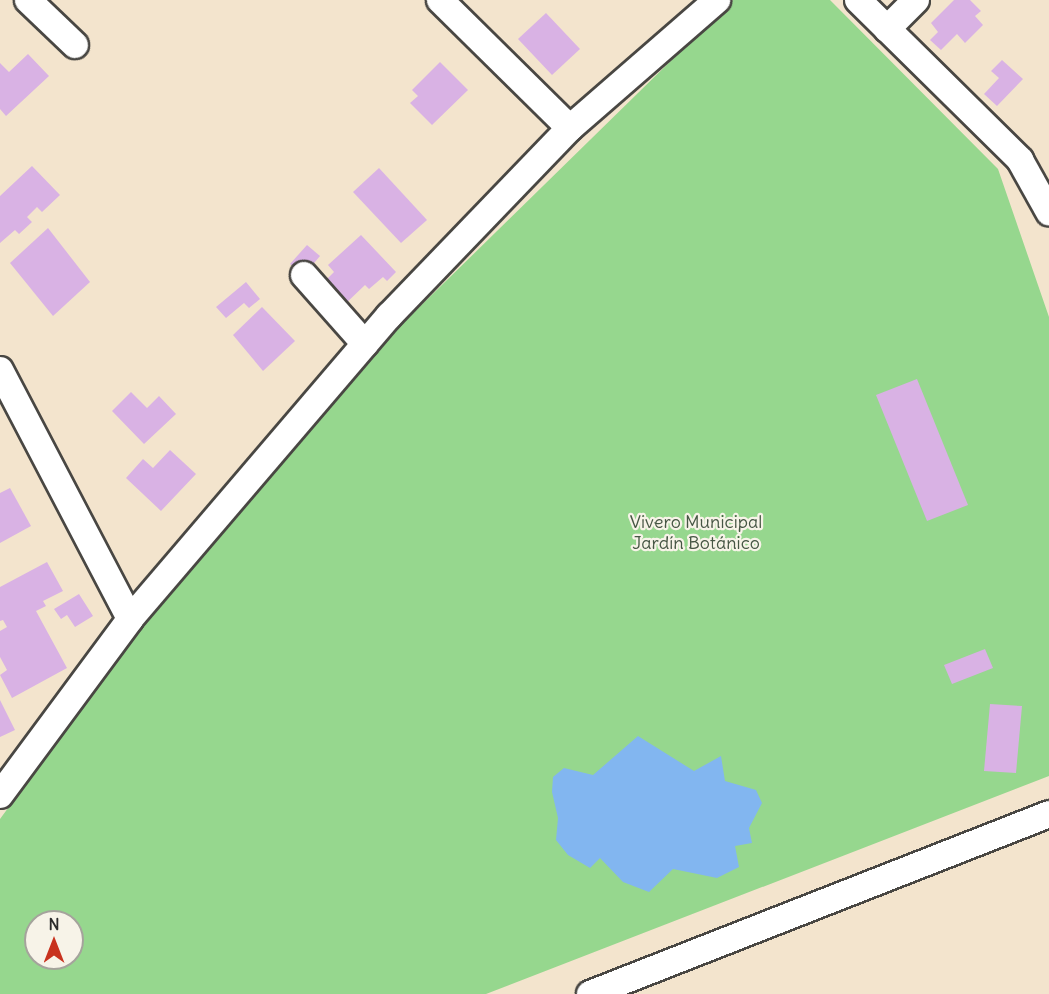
<!DOCTYPE html>
<html>
<head>
<meta charset="utf-8">
<style>
	body { margin:0 }
	#map { position:relative; width:1049px; height:994px; overflow:hidden; background:#f3e4cd; font-family:Delius,sans-serif }
	div>[style] { position:absolute }
	[style*='--x'] { left:calc(var(--x)*1px); top:calc(var(--y)*1px); width:calc(var(--w)*1px); rotate:calc(var(--a)*1deg) }
	.green>* { inset:0; background:#96d78e }
	.water>* { inset:0; background:#82b6f0 }
	.building>* { inset:0; background:#d9b2e4 }
	.roads { filter:drop-shadow(2px 0 #494743) drop-shadow(-2px 0 #494743) drop-shadow(0 2px #494743) drop-shadow(0 -2px #494743) }
	.minor>* { height:26px; margin:-13px; padding:0 13px; transform-origin:13px; border-radius:13px; background:#fff }
	span { translate:-50% -50%; white-space:nowrap; text-align:center; line-height:1.15; -webkit-text-stroke:4.5px #f7f3e8; paint-order:stroke }
	.park-label { font-size:18px; color:#465644 }
	.north { position:absolute; left:24px; top:910px; width:60px; height:60px; box-sizing:border-box; background:#f7f3e8; border:2px solid #a5a39c; border-radius:50%; rotate:0deg; font-size:16px; font-weight:700; line-height:24px; text-align:center; color:#2b2b2b }
	.north::after { content:''; display:block; margin:auto; width:21px; height:27px; background:#c8321e; clip-path:polygon(50% 0,100% 100%,50% 72%,0 100%) }
</style>
</head>
<body>
<div id="map">
	<div class="green">
		<div style="clip-path:polygon(evenodd,733px 0,830px 0,998px 169px,1049px 317px,1049px 776px,486px 994px,0 994px,0 819px,158px 604px,400px 326px,733px 0,36px 922px,72px 922px,72px 958px,36px 958px,36px 922px)"></div>
	</div>
	<div class="water">
		<div style="clip-path:polygon(638px 736px,694px 771px,721px 756px,725px 781px,756px 790px,762px 803px,749px 828px,752px 843px,735px 846px,739px 867px,717px 878px,673px 869px,649px 892px,623px 882px,600px 858px,590px 868px,568px 855px,556px 840px,558px 818px,552px 792px,553px 777px,564px 768px,593px 775px)"></div>
	</div>
	<div class="building">
		<div style="clip-path:polygon(954px 0,970px 0,981px 11px,975px 16px,983px 25px,965px 43px,957px 34px,941px 50px,930px 40px,938px 32px,931px 23px)"></div>
		<div style="clip-path:polygon(546px 13px,580px 49px,552px 75px,518px 39px)"></div>
		<div style="clip-path:polygon(28px 54px,49px 76px,6px 116px,0 109px,0 63px,9px 72px)"></div>
		<div style="clip-path:polygon(1002px 60px,1023px 79px,997px 106px,984px 94px,999px 78px,991px 71px)"></div>
		<div style="clip-path:polygon(440px 62px,468px 90px,432px 125px,410px 103px,418px 96px,412px 90px)"></div>
		<div style="clip-path:polygon(32px 166px,60px 195px,42px 212px,37px 207px,27px 217px,32px 222px,19px 234px,15px 230px,0 243px,0 196px)"></div>
		<div style="clip-path:polygon(379px 168px,427px 220px,401px 243px,353px 192px)"></div>
		<div style="clip-path:polygon(48px 228px,90px 282px,53px 316px,10px 263px)"></div>
		<div style="clip-path:polygon(361px 235px,396px 272px,387px 281px,383px 277px,369px 289px,365px 285px,343px 306px,322px 284px,334px 272px,328px 265px)"></div>
		<div style="clip-path:polygon(307px 245px,320px 256px,304px 275px,290px 264px)"></div>
		<div style="clip-path:polygon(246px 282px,260px 299px,249px 308px,244px 303px,226px 318px,216px 307px)"></div>
		<div style="clip-path:polygon(262px 307px,295px 341px,263px 371px,233px 335px)"></div>
		<div style="clip-path:polygon(917px 379px,968px 505px,927px 521px,876px 395px)"></div>
		<div style="clip-path:polygon(131px 392px,147px 408px,159px 396px,176px 414px,144px 444px,112px 411px)"></div>
		<div style="clip-path:polygon(170px 450px,196px 474px,161px 511px,126px 478px,143px 459px,153px 468px)"></div>
		<div style="clip-path:polygon(10px 488px,31px 526px,0 543px,0 493px)"></div>
		<div style="clip-path:polygon(47px 562px,63px 591px,43px 601px,46px 606px,36px 611px,67px 668px,12px 698px,0 675px,7px 670px,0 657px,0 631px,7px 627px,3px 620px,0 621px,0 587px)"></div>
		<div style="clip-path:polygon(79px 594px,93px 616px,75px 627px,67px 615px,61px 619px,54px 609px)"></div>
		<div style="clip-path:polygon(985px 649px,993px 668px,952px 684px,944px 665px)"></div>
		<div style="clip-path:polygon(0 700px,15px 730px,0 737px)"></div>
		<div style="clip-path:polygon(990px 704px,1022px 706px,1016px 773px,984px 771px)"></div>
	</div>
	<div class="roads">
		<div class="minor">
			<div style="--x:28;--y:0;--w:65;--a:43.8"></div>
			<div style="--x:440;--y:0;--w:182;--a:44.6"></div>
			<div style="--x:858;--y:0;--w:228;--a:44.6"></div>
			<div style="--x:1020;--y:160;--w:60;--a:60.9"></div>
			<div style="--x:887;--y:29;--w:41;--a:-45"></div>
			<div style="--x:304;--y:275;--w:92;--a:48.5"></div>
			<div style="--x:0;--y:370;--w:281;--a:62.4"></div>
			<div style="--x:0;--y:795;--w:219;--a:-53.5"></div>
			<div style="--x:130;--y:619;--w:399;--a:-49.5"></div>
			<div style="--x:389;--y:316;--w:261;--a:-46.1"></div>
			<div style="--x:570;--y:128;--w:195;--a:-41"></div>
			<div style="--x:590;--y:994;--w:493;--a:-21.4"></div>
		</div>
	</div>
	<div class="park-label">
		<span style="left:696px;top:533px">Vivero Municipal<br>Jardín Botánico</span>
	</div>
	<div class="north">N</div>
</div>
</body>
</html>
